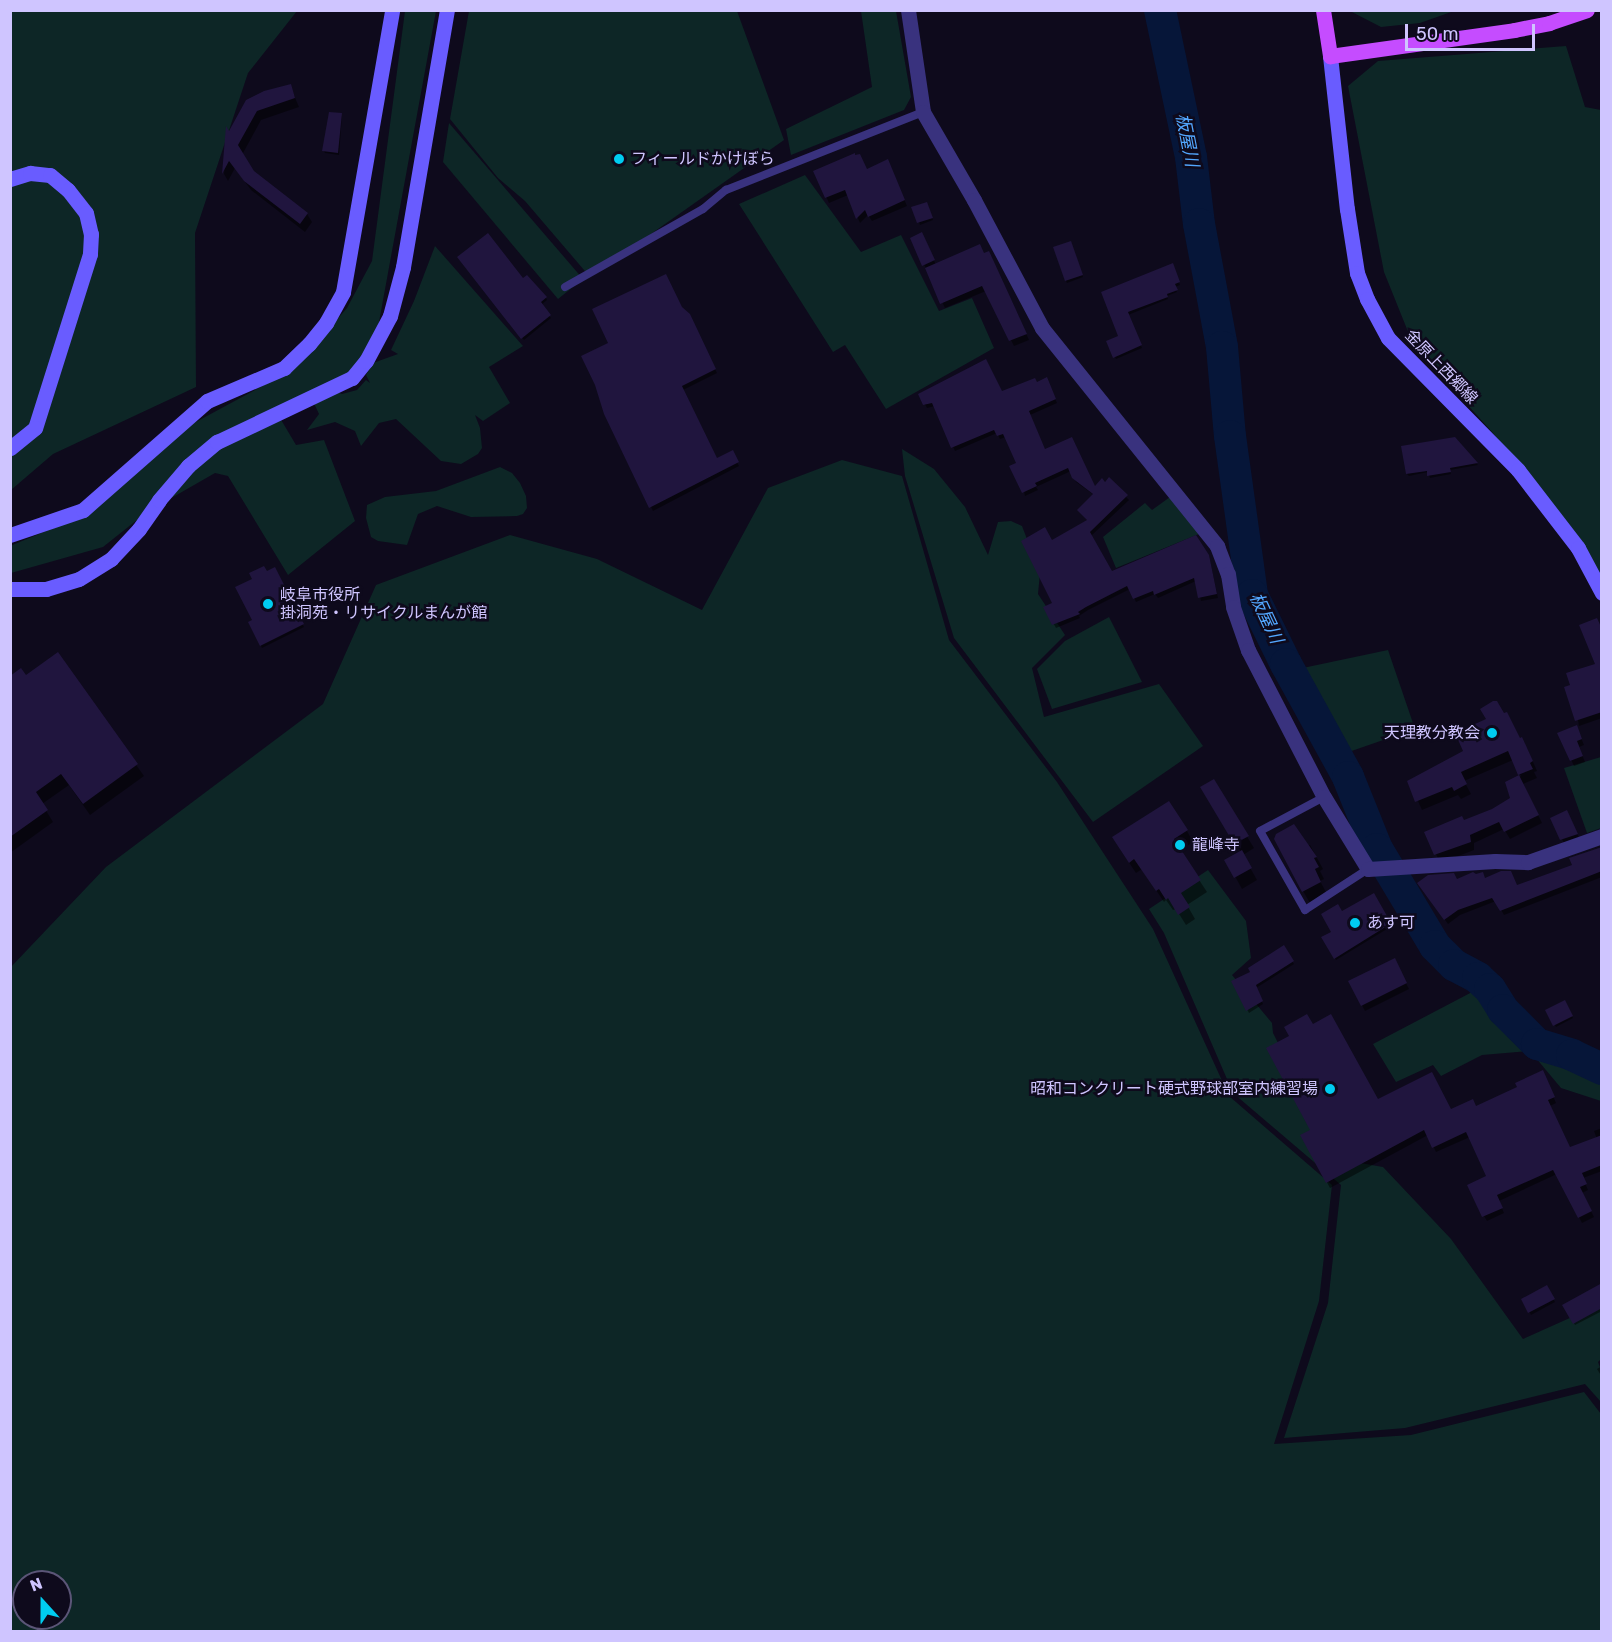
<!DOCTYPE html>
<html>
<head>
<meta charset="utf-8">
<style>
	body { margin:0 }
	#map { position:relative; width:1612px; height:1642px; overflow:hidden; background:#0e0a1c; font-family:Rubik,"Noto Sans JP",sans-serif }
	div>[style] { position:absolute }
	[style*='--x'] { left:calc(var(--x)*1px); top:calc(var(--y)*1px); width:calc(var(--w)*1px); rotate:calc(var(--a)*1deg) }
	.green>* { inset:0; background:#0d2626 }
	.shadow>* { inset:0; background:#0007 }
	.river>* { height:32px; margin:-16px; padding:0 16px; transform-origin:16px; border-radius:16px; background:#061639 }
	.building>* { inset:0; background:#20153e }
	.lane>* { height:8px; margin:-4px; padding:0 4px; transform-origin:4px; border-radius:4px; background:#39327e }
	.street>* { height:15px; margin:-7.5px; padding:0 7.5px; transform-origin:7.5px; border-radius:7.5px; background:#39327e }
	.secondary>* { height:15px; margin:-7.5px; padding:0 7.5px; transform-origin:7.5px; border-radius:7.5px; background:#695cff }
	.primary>* { height:15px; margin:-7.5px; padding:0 7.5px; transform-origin:7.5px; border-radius:7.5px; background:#c54cff }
	.dots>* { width:16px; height:16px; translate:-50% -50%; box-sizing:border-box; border:3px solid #0e0a1c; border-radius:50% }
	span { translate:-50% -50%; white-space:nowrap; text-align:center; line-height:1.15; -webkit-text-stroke:5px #0e0a1c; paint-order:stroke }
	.poi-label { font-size:16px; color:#cfc5ff }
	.left { translate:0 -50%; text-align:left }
	.right { translate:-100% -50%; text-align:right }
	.street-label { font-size:16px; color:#cfc5ff }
	.water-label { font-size:18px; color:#53a7ff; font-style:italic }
	.frame { position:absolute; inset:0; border:12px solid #cfc5ff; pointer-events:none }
	.north { position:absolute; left:12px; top:1570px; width:60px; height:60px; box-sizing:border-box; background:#0e0a1c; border:2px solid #5b5577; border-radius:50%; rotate:339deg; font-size:16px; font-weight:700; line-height:24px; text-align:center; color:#cfc5ff }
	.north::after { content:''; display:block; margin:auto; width:21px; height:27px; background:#00ccf0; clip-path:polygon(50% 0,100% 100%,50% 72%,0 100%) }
	.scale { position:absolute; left:1405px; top:24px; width:130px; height:27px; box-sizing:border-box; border:3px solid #cfc5ff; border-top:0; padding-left:8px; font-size:18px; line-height:21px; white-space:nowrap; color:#cfc5ff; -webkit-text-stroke:4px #0e0a1c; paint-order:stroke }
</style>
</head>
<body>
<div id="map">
	<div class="green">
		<div style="clip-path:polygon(11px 11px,297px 11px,248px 73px,195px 233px,196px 387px,53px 454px,11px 490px)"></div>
		<div style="clip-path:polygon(405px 11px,436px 11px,377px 333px,347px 378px,332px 390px,342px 394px,357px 390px,366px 380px,370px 383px,366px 375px,373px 363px,398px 354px,391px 350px,414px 301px,435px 246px,523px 346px,489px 367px,510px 403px,483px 421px,475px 415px,480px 428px,482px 448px,478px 454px,461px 464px,441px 461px,396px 419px,379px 423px,361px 446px,355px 431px,335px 422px,307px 430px,319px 414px,312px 399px,280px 418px,296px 445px,324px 440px,355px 521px,288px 575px,228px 476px,215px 473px,147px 512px,103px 547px,11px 573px,10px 546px,80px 517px,194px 423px,294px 369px,347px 308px,372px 261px)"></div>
		<div style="clip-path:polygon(469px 11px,737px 11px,784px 140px,590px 277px,525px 201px,498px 178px,450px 119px)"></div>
		<div style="clip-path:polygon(861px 11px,896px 11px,911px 97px,904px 110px,791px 155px,786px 129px,872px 87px)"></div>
		<div style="clip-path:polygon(1350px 11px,1454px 11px,1420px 23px,1381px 27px)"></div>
		<div style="clip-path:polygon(1566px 46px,1585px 107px,1601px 110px,1601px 579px,1558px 514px,1492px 432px,1413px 344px,1384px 272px,1348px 86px,1378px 61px)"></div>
		<div style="clip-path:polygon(449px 123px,583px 279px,558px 299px,443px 162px)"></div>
		<div style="clip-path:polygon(805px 175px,861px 252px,901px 235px,939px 311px,972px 298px,994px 348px,886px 409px,845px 345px,833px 352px,739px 204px)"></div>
		<div style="clip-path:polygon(902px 449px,934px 469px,965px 507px,988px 555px,998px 522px,1011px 521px,1022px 526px,1040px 573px,1038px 594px,1065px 635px,1032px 668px,1044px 717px,1159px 684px,1203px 746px,1093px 822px,954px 638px,905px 476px)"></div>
		<div style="clip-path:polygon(evenodd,842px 460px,902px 476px,949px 640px,1057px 782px,1153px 929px,1229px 1096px,1332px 1185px,1319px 1301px,1274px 1444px,1411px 1435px,1584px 1392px,1601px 1414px,1601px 1631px,11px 1631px,10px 968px,106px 867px,323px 704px,376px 585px,510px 535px,597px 559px,702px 610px,768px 488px,842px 460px,24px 1582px,60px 1582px,60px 1618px,24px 1618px,24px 1582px)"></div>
		<div style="clip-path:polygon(500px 467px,512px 473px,520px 483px,526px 496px,527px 508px,523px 514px,517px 516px,471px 517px,437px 506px,418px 514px,407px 545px,378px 541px,371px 537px,366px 518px,367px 505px,385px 497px,436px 491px)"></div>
		<div style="clip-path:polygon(1170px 497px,1199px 534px,1116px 568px,1103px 537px,1145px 503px,1152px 510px)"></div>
		<div style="clip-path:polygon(1109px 617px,1142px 682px,1052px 709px,1037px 669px,1065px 641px)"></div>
		<div style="clip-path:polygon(1388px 650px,1415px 729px,1340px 755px,1298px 669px)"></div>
		<div style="clip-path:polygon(1601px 757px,1601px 828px,1587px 833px,1564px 768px)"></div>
		<div style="clip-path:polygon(1208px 870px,1246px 921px,1251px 958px,1232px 975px,1272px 1023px,1273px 1033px,1337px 1159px,1383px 1167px,1451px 1239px,1523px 1339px,1601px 1304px,1601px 1359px,1598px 1362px,1601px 1370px,1601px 1402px,1585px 1384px,1405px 1428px,1284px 1438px,1328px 1303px,1341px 1185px,1233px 1093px,1164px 933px,1149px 909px)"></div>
		<div style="clip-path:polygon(1474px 991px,1546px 1057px,1601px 1078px,1601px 1101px,1561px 1088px,1530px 1051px,1482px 1055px,1441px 1076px,1433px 1065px,1396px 1082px,1373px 1044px)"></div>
	</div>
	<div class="shadow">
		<div style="clip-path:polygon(290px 86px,299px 107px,261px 120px,242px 155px,253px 172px,307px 214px,312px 222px,305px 232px,251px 190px,235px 168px,228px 181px,224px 174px,227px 131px,229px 134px,248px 102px)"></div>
		<div style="clip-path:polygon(342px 115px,339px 155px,325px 153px,324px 151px)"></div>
		<div style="clip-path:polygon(890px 166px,907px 206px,872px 221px,868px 215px,860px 223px,848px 195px,829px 203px,815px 172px,867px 170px)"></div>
		<div style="clip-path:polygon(928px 206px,933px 220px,920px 225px,919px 222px)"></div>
		<div style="clip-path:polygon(912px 239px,925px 240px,936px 265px,984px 255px,1012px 302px,1029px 340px,1014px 346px,986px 291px,945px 308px)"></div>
		<div style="clip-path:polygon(1071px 245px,1083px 277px,1067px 283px,1066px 281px)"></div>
		<div style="clip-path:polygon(460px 260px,523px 280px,527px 277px,546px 298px,547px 300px,541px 305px,551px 318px,524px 340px)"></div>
		<div style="clip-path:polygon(1173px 267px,1180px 285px,1175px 287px,1177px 292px,1167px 296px,1168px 299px,1128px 315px,1142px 348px,1116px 359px,1108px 342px,1120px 337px,1103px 293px)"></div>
		<div style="clip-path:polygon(681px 309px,691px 320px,717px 373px,683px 390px,717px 460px,732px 452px,739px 466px,653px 511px,605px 414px,610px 344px)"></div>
		<div style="clip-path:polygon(1036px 383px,1048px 383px,1057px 403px,1030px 415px,1045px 450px,1095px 488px,1109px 479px,1129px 500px,1091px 536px,1112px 573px,1195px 537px,1210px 561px,1218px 598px,1201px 601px,1196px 581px,1158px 598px,1155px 594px,1136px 602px,1130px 589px,1088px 610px,1079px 616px,1080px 618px,1056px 628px,1045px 608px,1054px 603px,1052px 542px,1088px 521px,1079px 511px,1094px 495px,1076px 482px,1071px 471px,1036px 487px,1038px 490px,1025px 496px,1017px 463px,1006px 437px,1000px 439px,997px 433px,955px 451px,935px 406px,927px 408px,920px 395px,1002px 393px)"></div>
		<div style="clip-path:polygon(1455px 439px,1478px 465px,1450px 470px,1451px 474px,1430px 478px,1428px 472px,1409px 476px,1407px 474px)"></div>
		<div style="clip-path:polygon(275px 569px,304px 627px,262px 648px,250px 623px,254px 621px,266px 573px)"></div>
		<div style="clip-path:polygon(1602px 630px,1602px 718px,1579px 726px,1572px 686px,1598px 664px)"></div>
		<div style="clip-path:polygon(57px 654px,144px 776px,90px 815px,69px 785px,42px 804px,53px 822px,10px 853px,10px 677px,25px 677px)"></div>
		<div style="clip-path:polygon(1579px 733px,1584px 745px,1579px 747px,1585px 762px,1574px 766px,1559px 734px)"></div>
		<div style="clip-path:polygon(1520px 739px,1527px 748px,1537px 771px,1534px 772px,1537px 778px,1523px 784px,1542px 823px,1510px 839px,1504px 829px,1474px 843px,1474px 850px,1440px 863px,1436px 854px,1464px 821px,1493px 810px,1512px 799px,1507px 783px,1521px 776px,1513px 760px,1464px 781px,1471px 794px,1461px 799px,1458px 795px,1422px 810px,1409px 781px)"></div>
		<div style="clip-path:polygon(1213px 781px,1254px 848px,1243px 855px,1257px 880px,1242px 889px,1226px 860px,1241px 852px,1202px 788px)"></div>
		<div style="clip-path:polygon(1570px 818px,1580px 840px,1565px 845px,1552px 819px)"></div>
		<div style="clip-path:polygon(1187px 831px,1193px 842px,1180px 851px,1207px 892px,1187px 905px,1195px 919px,1186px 925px,1176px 909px,1173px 910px,1166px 900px,1164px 902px,1142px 869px,1136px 873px,1120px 849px)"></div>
		<div style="clip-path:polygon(1310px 845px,1323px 869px,1320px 871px,1324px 879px,1320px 881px,1327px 894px,1310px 903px,1303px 891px,1307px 847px)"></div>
		<div style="clip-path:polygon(1602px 847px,1602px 877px,1504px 915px,1496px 901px,1460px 915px,1448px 924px,1422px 888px,1457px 880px,1485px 879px,1517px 887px,1574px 865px)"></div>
		<div style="clip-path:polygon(1373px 895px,1387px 919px,1382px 922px,1387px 929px,1336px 960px,1323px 938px,1333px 932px,1342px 913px)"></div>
		<div style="clip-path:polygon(1283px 948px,1294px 964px,1256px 988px,1263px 1004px,1249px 1013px,1233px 981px,1252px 973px)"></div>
		<div style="clip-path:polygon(1394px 960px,1409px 989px,1365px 1011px,1350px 982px)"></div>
		<div style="clip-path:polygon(1565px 1001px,1573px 1018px,1556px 1027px,1547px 1010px)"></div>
		<div style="clip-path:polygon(1312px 1026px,1378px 1101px,1451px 1111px,1476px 1107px,1545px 1077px,1556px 1103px,1550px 1106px,1570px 1149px,1597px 1139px,1594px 1131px,1602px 1128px,1602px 1171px,1583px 1178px,1588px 1190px,1582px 1193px,1594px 1217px,1582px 1223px,1557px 1174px,1499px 1201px,1504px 1213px,1487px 1221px,1484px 1216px,1488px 1177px,1470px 1137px,1436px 1152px,1428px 1135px,1330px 1188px,1302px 1136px,1313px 1130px)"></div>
		<div style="clip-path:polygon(1602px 1285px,1602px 1311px,1575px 1325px,1564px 1305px)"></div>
		<div style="clip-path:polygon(1547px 1287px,1555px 1302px,1531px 1315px,1523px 1299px)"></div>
		<div style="clip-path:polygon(1602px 1366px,1602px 1377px,1597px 1369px)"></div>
	</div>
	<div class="river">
		<div style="--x:1160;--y:10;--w:150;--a:78.1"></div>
		<div style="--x:1191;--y:157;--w:67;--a:83.2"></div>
		<div style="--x:1199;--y:224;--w:125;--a:79.4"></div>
		<div style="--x:1222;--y:347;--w:89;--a:84.9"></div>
		<div style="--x:1230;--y:436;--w:161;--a:82.1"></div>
		<div style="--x:1252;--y:595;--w:77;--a:63.8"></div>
		<div style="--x:1286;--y:664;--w:129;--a:61.2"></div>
		<div style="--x:1348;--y:777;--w:78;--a:68.1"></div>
		<div style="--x:1377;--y:849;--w:113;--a:59.1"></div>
		<div style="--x:1435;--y:946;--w:27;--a:45"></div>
		<div style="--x:1454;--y:965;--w:27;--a:28"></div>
		<div style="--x:1478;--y:978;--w:16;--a:43"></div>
		<div style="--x:1490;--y:989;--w:25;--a:58"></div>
		<div style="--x:1503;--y:1010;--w:48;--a:45"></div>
		<div style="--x:1537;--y:1044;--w:37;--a:17"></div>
		<div style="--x:1572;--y:1055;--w:33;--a:25"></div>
	</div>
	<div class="building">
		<div style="clip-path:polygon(291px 84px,295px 98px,257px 111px,238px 145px,254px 171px,308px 213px,300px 224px,244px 181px,229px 161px,222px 174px,226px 126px,229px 131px,246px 100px,264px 91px)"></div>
		<div style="clip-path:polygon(329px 112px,342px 113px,338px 153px,322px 151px)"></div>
		<div style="clip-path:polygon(855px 153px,855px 155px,860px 154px,867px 169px,888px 159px,905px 200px,868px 217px,865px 210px,856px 219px,845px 190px,825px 198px,813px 171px)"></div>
		<div style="clip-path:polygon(927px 202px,933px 218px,917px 223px,911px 207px)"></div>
		<div style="clip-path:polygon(922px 232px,935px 260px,922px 266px,910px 238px)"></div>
		<div style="clip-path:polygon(488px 233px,523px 278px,527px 275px,547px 297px,541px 302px,551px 315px,521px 339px,457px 257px)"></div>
		<div style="clip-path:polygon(1071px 241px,1083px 275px,1065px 281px,1053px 247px)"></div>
		<div style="clip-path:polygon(980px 244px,984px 253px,989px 251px,1027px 334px,1009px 341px,982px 286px,940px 304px,925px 268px)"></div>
		<div style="clip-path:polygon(1173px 263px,1180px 282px,1175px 284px,1178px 290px,1167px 294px,1168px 297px,1128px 312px,1142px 345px,1113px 358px,1106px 341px,1118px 336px,1101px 292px)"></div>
		<div style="clip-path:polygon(666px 274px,682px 307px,690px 314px,716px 369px,682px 386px,717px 458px,733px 450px,739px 462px,649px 508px,604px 414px,595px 385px,581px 356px,608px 343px,592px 309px)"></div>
		<div style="clip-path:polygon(986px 359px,1002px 391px,1035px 378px,1037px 382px,1047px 377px,1056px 399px,1029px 411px,1045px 449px,1072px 437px,1095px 486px,1102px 478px,1105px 482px,1109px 477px,1128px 495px,1090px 532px,1112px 571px,1196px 535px,1209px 555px,1217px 594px,1198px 598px,1194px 578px,1154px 595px,1153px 591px,1133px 599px,1127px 586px,1086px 607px,1078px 612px,1080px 614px,1052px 625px,1043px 607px,1052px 603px,1021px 541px,1045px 527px,1052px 540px,1087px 520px,1077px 510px,1093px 494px,1072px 478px,1068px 468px,1035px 483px,1037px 486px,1022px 493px,1009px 466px,1016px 463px,1003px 434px,997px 436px,994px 430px,951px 448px,932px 403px,923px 405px,918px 394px)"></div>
		<div style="clip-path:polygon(1455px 437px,1478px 463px,1450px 468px,1451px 472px,1427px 476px,1427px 471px,1406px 474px,1401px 446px)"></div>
		<div style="clip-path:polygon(264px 566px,267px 571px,275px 567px,304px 624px,260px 646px,248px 622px,252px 620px,235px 587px,252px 579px,249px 573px)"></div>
		<div style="clip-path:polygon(1597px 618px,1602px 629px,1602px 712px,1575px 721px,1564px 687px,1570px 685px,1566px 673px,1595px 664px,1579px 625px)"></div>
		<div style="clip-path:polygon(58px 652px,138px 764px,83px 804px,61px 774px,36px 792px,48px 810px,10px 837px,10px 676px,21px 668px,26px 675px)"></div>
		<div style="clip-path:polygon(1493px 701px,1497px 701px,1504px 713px,1507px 712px,1520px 738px,1522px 737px,1533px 761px,1530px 763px,1533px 769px,1518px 775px,1508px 751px,1461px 772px,1467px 784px,1454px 791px,1452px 787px,1415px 802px,1407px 781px,1463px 751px,1455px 733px,1486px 719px,1480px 709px)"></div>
		<div style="clip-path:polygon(1577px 725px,1582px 739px,1577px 741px,1583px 756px,1570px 761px,1557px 733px)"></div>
		<div style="clip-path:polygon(1519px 775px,1539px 815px,1504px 832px,1499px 822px,1470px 835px,1471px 842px,1434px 855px,1424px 832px,1462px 816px,1464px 820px,1492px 809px,1510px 798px,1505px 782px)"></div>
		<div style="clip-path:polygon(1214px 779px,1249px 836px,1234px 844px,1200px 787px)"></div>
		<div style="clip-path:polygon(1169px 801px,1188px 830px,1174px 839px,1201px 880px,1181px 893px,1190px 907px,1178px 915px,1168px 898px,1166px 900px,1159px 889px,1156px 891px,1134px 859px,1129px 863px,1112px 837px)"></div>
		<div style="clip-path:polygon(1567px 810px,1578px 834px,1560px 840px,1550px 818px)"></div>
		<div style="clip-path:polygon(1294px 824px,1317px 857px,1314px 858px,1319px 867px,1315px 869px,1321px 882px,1302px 892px,1274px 839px,1276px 834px)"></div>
		<div style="clip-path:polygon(1602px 847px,1602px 871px,1500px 911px,1492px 898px,1458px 910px,1444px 920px,1417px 883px,1428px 875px,1454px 873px,1457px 879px,1473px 872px,1476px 874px,1483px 872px,1485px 878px,1501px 871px,1511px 871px,1517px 885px,1572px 865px,1569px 858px)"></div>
		<div style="clip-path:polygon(1242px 850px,1252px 868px,1234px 878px,1224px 860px)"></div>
		<div style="clip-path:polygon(1374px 893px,1387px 916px,1382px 919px,1387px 926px,1334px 959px,1321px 937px,1331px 932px,1321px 914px,1338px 904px,1342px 911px)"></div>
		<div style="clip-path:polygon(1284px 945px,1294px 961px,1256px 985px,1263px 1001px,1246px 1011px,1231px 981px,1250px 972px,1248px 968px)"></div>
		<div style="clip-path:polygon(1395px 958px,1407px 983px,1361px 1006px,1348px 981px)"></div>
		<div style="clip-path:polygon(1565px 1000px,1573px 1016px,1553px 1026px,1545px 1010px)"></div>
		<div style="clip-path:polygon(1307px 1014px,1313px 1024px,1331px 1014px,1378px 1099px,1432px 1072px,1451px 1109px,1473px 1099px,1476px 1106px,1517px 1087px,1515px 1083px,1543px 1070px,1555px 1097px,1548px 1100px,1570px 1147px,1602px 1135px,1602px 1165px,1582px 1173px,1587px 1184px,1580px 1187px,1592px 1211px,1578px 1218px,1553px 1170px,1497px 1195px,1503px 1208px,1482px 1217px,1467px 1185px,1486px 1176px,1466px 1132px,1432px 1148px,1424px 1130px,1326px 1183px,1300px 1135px,1310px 1130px,1266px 1048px,1289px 1036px,1284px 1027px)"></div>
		<div style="clip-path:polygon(1602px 1283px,1602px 1308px,1573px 1324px,1562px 1305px)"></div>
		<div style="clip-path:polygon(1547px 1285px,1555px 1299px,1528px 1313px,1521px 1299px)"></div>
	</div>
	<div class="lane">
		<div style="--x:565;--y:287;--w:159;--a:-29.5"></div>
		<div style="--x:703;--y:209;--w:30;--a:-40"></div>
		<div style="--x:726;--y:190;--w:212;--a:-21.6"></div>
		<div style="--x:1324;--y:797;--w:72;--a:152"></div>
		<div style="--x:1260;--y:831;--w:91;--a:60.3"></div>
		<div style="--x:1305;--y:910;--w:75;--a:-33.1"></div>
	</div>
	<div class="street">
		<div style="--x:908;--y:10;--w:103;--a:81.6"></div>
		<div style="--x:923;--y:112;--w:102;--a:59.9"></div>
		<div style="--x:974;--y:200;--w:145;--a:62"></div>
		<div style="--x:1042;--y:328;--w:280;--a:51.2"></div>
		<div style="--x:1217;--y:546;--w:30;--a:69"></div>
		<div style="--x:1228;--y:574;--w:33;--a:81"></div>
		<div style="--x:1233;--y:607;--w:46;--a:70.8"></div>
		<div style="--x:1248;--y:650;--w:165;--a:62.7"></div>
		<div style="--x:1324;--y:797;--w:84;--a:58.6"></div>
		<div style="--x:1368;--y:869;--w:127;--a:-3.6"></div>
		<div style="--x:1495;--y:861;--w:33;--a:2"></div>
		<div style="--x:1528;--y:862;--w:78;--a:-19.4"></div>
	</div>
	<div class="secondary">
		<div style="--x:1330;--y:56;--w:154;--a:83.7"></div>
		<div style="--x:1347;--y:209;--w:65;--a:81.1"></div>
		<div style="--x:1357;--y:273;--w:28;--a:69"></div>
		<div style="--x:1367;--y:299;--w:44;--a:61.7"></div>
		<div style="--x:1388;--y:338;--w:185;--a:45.4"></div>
		<div style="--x:1518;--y:470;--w:98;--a:52.4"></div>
		<div style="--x:1578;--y:548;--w:51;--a:61.9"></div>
		<div style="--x:10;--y:179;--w:21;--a:-17"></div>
		<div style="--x:30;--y:173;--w:20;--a:6"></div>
		<div style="--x:50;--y:175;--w:23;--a:40"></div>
		<div style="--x:68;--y:190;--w:29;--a:52"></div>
		<div style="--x:86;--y:213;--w:22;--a:77"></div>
		<div style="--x:91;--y:234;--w:20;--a:93"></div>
		<div style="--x:90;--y:254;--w:182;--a:107.5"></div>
		<div style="--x:35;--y:428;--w:32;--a:141"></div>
		<div style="--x:10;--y:535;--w:77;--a:-18.9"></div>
		<div style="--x:83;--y:510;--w:165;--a:-41.3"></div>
		<div style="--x:207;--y:401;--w:84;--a:-23.2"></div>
		<div style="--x:284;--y:368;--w:35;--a:-44"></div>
		<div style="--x:309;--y:344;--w:27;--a:-51"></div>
		<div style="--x:326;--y:323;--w:35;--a:-61"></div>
		<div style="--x:343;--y:292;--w:286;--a:-80.1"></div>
		<div style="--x:10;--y:589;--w:36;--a:0"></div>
		<div style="--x:46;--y:589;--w:34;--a:-17"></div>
		<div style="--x:79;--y:579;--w:38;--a:-32"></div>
		<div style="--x:111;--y:559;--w:41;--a:-47"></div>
		<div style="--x:139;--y:529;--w:35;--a:-55"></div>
		<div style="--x:159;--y:500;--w:45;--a:-49.5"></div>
		<div style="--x:188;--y:466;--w:38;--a:-40"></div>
		<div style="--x:217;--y:442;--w:149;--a:-25.4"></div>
		<div style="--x:352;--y:378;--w:22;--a:-51"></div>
		<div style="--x:366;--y:361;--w:51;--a:-61.9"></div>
		<div style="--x:390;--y:316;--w:51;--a:-75.1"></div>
		<div style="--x:403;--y:267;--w:261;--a:-80.3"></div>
	</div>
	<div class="primary">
		<div style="--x:1323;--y:10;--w:47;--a:81.3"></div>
		<div style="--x:1330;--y:56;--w:186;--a:-8"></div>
		<div style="--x:1514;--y:30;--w:36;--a:-11"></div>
		<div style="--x:1549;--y:23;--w:40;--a:-18.9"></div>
	</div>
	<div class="dots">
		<div style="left:619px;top:159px;background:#00ccf0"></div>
		<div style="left:268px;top:604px;background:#00ccf0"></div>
		<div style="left:1492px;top:733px;background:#00ccf0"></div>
		<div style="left:1180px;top:845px;background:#00ccf0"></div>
		<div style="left:1355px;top:923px;background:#00ccf0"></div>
		<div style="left:1330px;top:1089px;background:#00ccf0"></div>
	</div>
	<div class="poi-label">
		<span class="left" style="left:631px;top:159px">フィールドかけぼら</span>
		<span class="left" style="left:280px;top:604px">岐阜市役所<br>掛洞苑・リサイクルまんが館</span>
		<span class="right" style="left:1480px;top:733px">天理教分教会</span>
		<span class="left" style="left:1192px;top:845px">龍峰寺</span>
		<span class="left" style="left:1367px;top:923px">あす可</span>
		<span class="right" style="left:1318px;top:1089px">昭和コンクリート硬式野球部室内練習場</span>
	</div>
	<div class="street-label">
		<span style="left:1441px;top:367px;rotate:46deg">金原上西郷線</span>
	</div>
	<div class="water-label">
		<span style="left:1187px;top:140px;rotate:79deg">板屋川</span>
		<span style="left:1266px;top:618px;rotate:65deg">板屋川</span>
	</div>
	<div class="frame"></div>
	<div class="north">N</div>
	<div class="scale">50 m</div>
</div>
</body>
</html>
